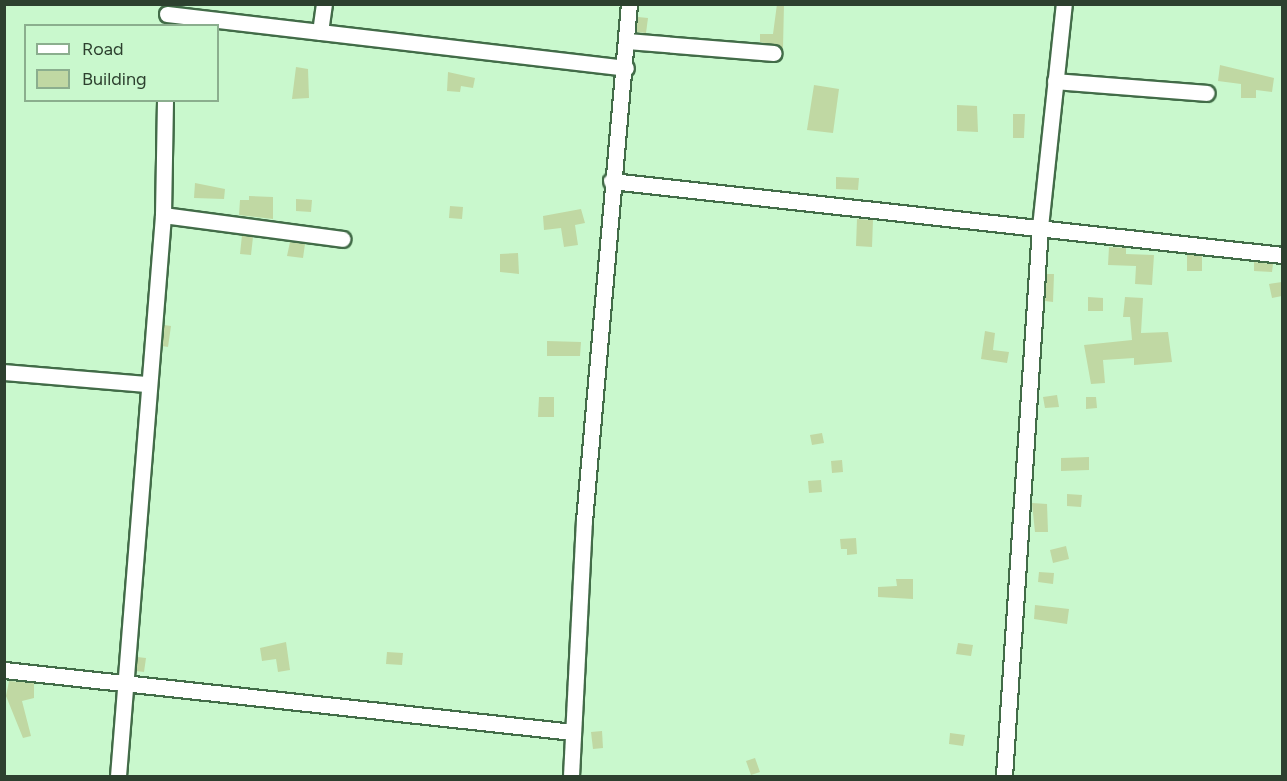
<!DOCTYPE html>
<html>
<head>
<meta charset="utf-8">
<style>
	body { margin:0 }
	#map { position:relative; width:1287px; height:781px; overflow:hidden; background:#c9f8cd; font-family:Figtree,sans-serif }
	div>[style] { position:absolute }
	[style*='--x'] { left:calc(var(--x)*1px); top:calc(var(--y)*1px); width:calc(var(--w)*1px); rotate:calc(var(--a)*1deg) }
	.building>* { inset:0; background:#c0d8a3 }
	.roads { filter:drop-shadow(2px 0 #426c48) drop-shadow(-2px 0 #426c48) drop-shadow(0 2px #426c48) drop-shadow(0 -2px #426c48) }
	.minor>* { height:15px; margin:-7.5px; padding:0 7.5px; transform-origin:7.5px; border-radius:7.5px; background:#fff }
	span { translate:-50% -50%; white-space:nowrap; text-align:center; line-height:1.15; -webkit-text-stroke:6px #c9f8cd; paint-order:stroke }
	.frame { position:absolute; inset:0; border:6px solid #2d402f; pointer-events:none }
	.legend { position:absolute; left:24px; top:24px; width:195px; height:78px; box-sizing:border-box; background:#c9f8cd; border:2px solid #8bae8e; margin:0; padding:8px 10px; list-style:none; font-size:18px; color:#2d402f }
	.legend li { display:flex; align-items:center; gap:12px; height:30px }
	.legend b { width:30px; border:2px solid #8bae8e }
</style>
</head>
<body>
<div id="map">
	<div class="building">
		<div style="clip-path:polygon(777px 4px,784px 4px,783px 48px,760px 42px,760px 34px,773px 34px)"></div>
		<div style="clip-path:polygon(638px 17px,648px 18px,646px 33px,636px 32px)"></div>
		<div style="clip-path:polygon(1220px 65px,1274px 78px,1272px 92px,1256px 90px,1256px 98px,1241px 98px,1241px 84px,1218px 81px)"></div>
		<div style="clip-path:polygon(296px 67px,308px 69px,309px 98px,292px 99px)"></div>
		<div style="clip-path:polygon(448px 72px,475px 78px,473px 88px,461px 86px,460px 92px,447px 91px)"></div>
		<div style="clip-path:polygon(814px 85px,839px 89px,833px 133px,807px 130px)"></div>
		<div style="clip-path:polygon(957px 105px,977px 106px,978px 132px,957px 131px)"></div>
		<div style="clip-path:polygon(1013px 114px,1025px 114px,1024px 138px,1013px 138px)"></div>
		<div style="clip-path:polygon(836px 177px,859px 178px,858px 190px,836px 189px)"></div>
		<div style="clip-path:polygon(195px 183px,225px 189px,224px 199px,194px 198px)"></div>
		<div style="clip-path:polygon(249px 196px,273px 197px,273px 219px,239px 215px,240px 200px,249px 200px)"></div>
		<div style="clip-path:polygon(296px 199px,312px 200px,311px 212px,296px 211px)"></div>
		<div style="clip-path:polygon(450px 206px,463px 207px,462px 219px,449px 218px)"></div>
		<div style="clip-path:polygon(581px 209px,585px 223px,575px 225px,578px 245px,564px 247px,561px 228px,544px 230px,543px 216px)"></div>
		<div style="clip-path:polygon(857px 219px,873px 220px,872px 247px,856px 246px)"></div>
		<div style="clip-path:polygon(242px 235px,253px 237px,251px 255px,240px 254px)"></div>
		<div style="clip-path:polygon(290px 242px,305px 244px,303px 258px,287px 256px)"></div>
		<div style="clip-path:polygon(1109px 247px,1126px 248px,1126px 254px,1154px 255px,1152px 285px,1135px 284px,1136px 266px,1108px 265px)"></div>
		<div style="clip-path:polygon(518px 253px,519px 274px,500px 272px,500px 254px)"></div>
		<div style="clip-path:polygon(1187px 254px,1202px 256px,1202px 271px,1187px 271px)"></div>
		<div style="clip-path:polygon(1254px 262px,1273px 264px,1272px 272px,1254px 271px)"></div>
		<div style="clip-path:polygon(1047px 274px,1054px 274px,1053px 302px,1045px 301px)"></div>
		<div style="clip-path:polygon(1282px 282px,1282px 296px,1272px 298px,1269px 284px)"></div>
		<div style="clip-path:polygon(1088px 297px,1103px 298px,1103px 311px,1088px 311px)"></div>
		<div style="clip-path:polygon(1125px 297px,1143px 298px,1141px 333px,1168px 332px,1172px 362px,1134px 365px,1134px 358px,1103px 360px,1105px 383px,1091px 384px,1084px 345px,1132px 340px,1130px 317px,1123px 317px)"></div>
		<div style="clip-path:polygon(164px 325px,171px 326px,168px 347px,162px 346px)"></div>
		<div style="clip-path:polygon(985px 331px,995px 333px,993px 350px,1009px 352px,1007px 363px,981px 359px)"></div>
		<div style="clip-path:polygon(547px 341px,581px 342px,580px 356px,547px 356px)"></div>
		<div style="clip-path:polygon(1057px 395px,1059px 407px,1045px 408px,1043px 397px)"></div>
		<div style="clip-path:polygon(539px 397px,554px 397px,554px 417px,538px 417px)"></div>
		<div style="clip-path:polygon(1086px 397px,1096px 397px,1097px 408px,1086px 409px)"></div>
		<div style="clip-path:polygon(822px 433px,824px 443px,812px 445px,810px 435px)"></div>
		<div style="clip-path:polygon(1089px 457px,1089px 470px,1061px 471px,1061px 458px)"></div>
		<div style="clip-path:polygon(842px 460px,843px 472px,832px 473px,831px 461px)"></div>
		<div style="clip-path:polygon(821px 480px,822px 492px,809px 493px,808px 481px)"></div>
		<div style="clip-path:polygon(1067px 494px,1082px 495px,1081px 507px,1067px 506px)"></div>
		<div style="clip-path:polygon(1032px 503px,1047px 504px,1048px 532px,1035px 532px)"></div>
		<div style="clip-path:polygon(856px 538px,857px 554px,847px 555px,847px 549px,841px 549px,840px 539px)"></div>
		<div style="clip-path:polygon(1066px 546px,1069px 559px,1053px 563px,1050px 550px)"></div>
		<div style="clip-path:polygon(1039px 572px,1054px 573px,1053px 584px,1038px 582px)"></div>
		<div style="clip-path:polygon(896px 579px,913px 579px,913px 599px,878px 597px,878px 587px,897px 586px)"></div>
		<div style="clip-path:polygon(1035px 605px,1069px 609px,1067px 624px,1034px 619px)"></div>
		<div style="clip-path:polygon(286px 642px,290px 670px,278px 672px,276px 659px,262px 661px,260px 648px)"></div>
		<div style="clip-path:polygon(958px 643px,973px 645px,971px 656px,956px 654px)"></div>
		<div style="clip-path:polygon(387px 652px,403px 653px,402px 665px,386px 664px)"></div>
		<div style="clip-path:polygon(137px 657px,146px 658px,144px 672px,136px 671px)"></div>
		<div style="clip-path:polygon(9px 681px,34px 683px,34px 698px,22px 701px,31px 736px,23px 738px,6px 696px)"></div>
		<div style="clip-path:polygon(602px 731px,603px 748px,593px 749px,591px 732px)"></div>
		<div style="clip-path:polygon(950px 733px,965px 735px,963px 746px,949px 744px)"></div>
		<div style="clip-path:polygon(755px 758px,760px 772px,751px 775px,746px 761px)"></div>
	</div>
	<div class="roads">
		<div class="minor">
			<div style="--x:167;--y:14;--w:462;--a:6.7"></div>
			<div style="--x:320;--y:32;--w:28;--a:-82"></div>
			<div style="--x:627;--y:41;--w:147;--a:4.7"></div>
			<div style="--x:1055;--y:81;--w:152;--a:4.5"></div>
			<div style="--x:611;--y:181;--w:675;--a:6.29"></div>
			<div style="--x:163;--y:215;--w:181;--a:7.6"></div>
			<div style="--x:4;--y:372;--w:144;--a:4.8"></div>
			<div style="--x:4;--y:670;--w:572;--a:6.22"></div>
			<div style="--x:118;--y:776;--w:563;--a:-85.41"></div>
			<div style="--x:163;--y:215;--w:115;--a:-89"></div>
			<div style="--x:571;--y:776;--w:255;--a:-87.1"></div>
			<div style="--x:584;--y:521;--w:519;--a:-85.03"></div>
			<div style="--x:1004;--y:776;--w:550;--a:-86.25"></div>
			<div style="--x:1040;--y:227;--w:224;--a:-83.9"></div>
		</div>
	</div>
	<div class="frame"></div>
	<ul class="legend">
	<li><b style="height:8px;background:#fff"></b>Road</li>
	<li><b style="height:16px;background:#c0d8a3"></b>Building</li>
	</ul>
</div>
</body>
</html>
